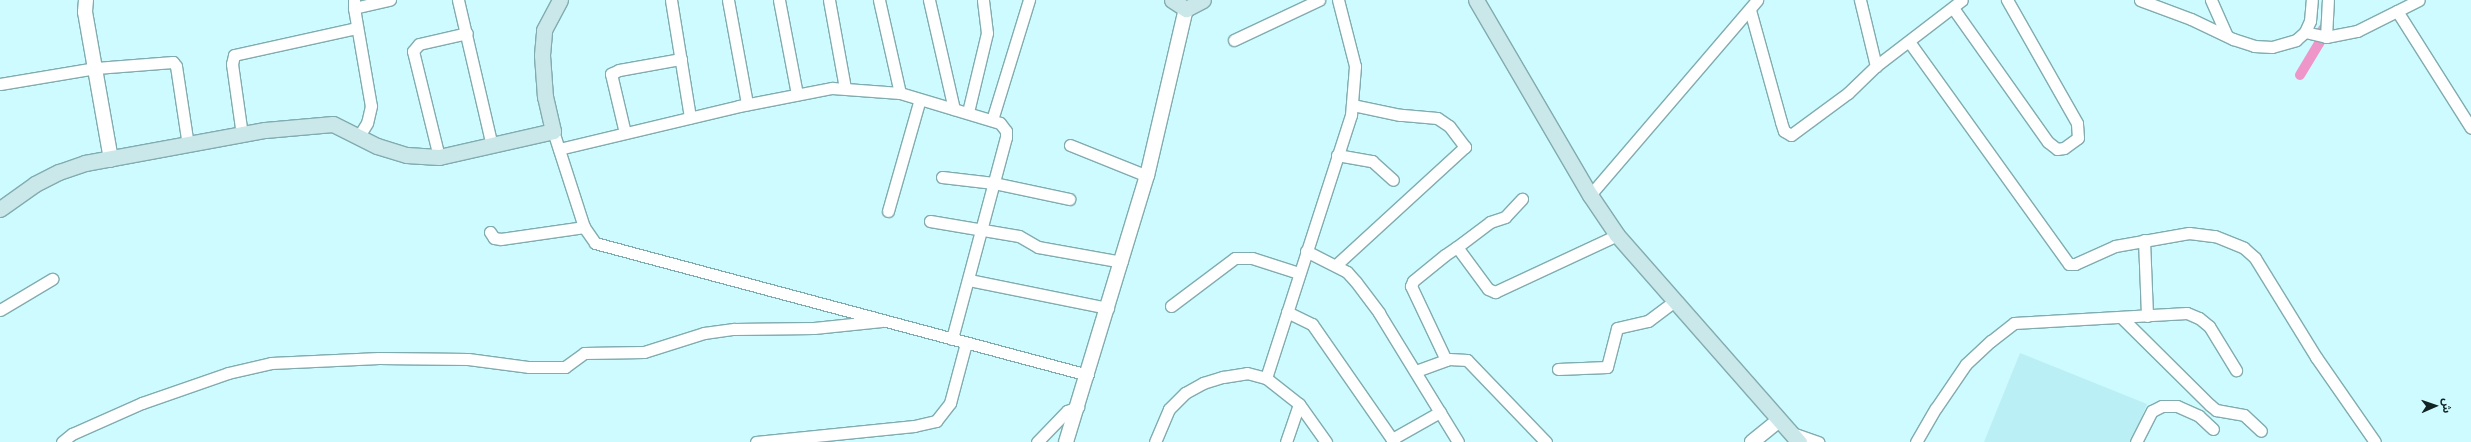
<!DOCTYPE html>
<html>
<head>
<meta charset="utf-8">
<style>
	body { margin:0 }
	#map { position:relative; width:2471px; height:442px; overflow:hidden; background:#cefbff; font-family:"PT Sans Narrow","Noto Sans Arabic",sans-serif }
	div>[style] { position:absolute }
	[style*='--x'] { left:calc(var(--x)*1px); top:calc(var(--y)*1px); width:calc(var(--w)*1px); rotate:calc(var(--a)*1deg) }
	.built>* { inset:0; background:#baf0f5 }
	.canal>* { height:10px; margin:-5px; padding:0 5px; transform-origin:5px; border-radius:5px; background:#ee95c9 }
	.roads { filter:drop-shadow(1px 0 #81acaf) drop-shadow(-1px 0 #81acaf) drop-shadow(0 1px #81acaf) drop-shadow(0 -1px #81acaf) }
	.minor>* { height:11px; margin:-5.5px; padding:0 5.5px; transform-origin:5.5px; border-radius:5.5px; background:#fff }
	.tertiary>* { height:14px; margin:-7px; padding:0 7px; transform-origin:7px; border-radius:7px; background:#fff }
	.secondary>* { height:15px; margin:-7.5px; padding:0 7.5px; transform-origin:7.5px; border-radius:7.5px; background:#cae7e9 }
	span { translate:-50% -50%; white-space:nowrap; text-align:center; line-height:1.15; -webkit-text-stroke:4px #cefbff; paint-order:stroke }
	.north { position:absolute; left:2415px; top:386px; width:40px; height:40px; -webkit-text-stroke:3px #cefbff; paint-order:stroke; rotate:88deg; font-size:11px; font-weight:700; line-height:16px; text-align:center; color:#122324 }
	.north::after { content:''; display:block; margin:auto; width:14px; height:18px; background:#122324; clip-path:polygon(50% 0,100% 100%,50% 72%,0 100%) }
</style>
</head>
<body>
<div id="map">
	<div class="built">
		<div style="clip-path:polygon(2020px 353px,2147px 404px,2132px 442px,1984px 442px)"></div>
	</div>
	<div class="canal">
		<div style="--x:2300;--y:75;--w:41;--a:-59"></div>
		<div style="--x:2321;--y:40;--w:11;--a:-80"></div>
	</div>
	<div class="roads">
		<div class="minor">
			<div style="--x:354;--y:0;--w:8;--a:90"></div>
			<div style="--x:354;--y:8;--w:37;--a:-13"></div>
			<div style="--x:458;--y:0;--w:150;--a:76.9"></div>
			<div style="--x:671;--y:0;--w:119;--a:80.8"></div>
			<div style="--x:728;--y:0;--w:106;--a:79.6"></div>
			<div style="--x:779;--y:0;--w:96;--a:79.2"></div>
			<div style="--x:829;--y:0;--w:89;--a:79.7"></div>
			<div style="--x:879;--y:0;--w:95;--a:77.3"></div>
			<div style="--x:929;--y:0;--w:112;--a:77.1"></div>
			<div style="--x:1860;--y:0;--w:68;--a:76.4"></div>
			<div style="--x:2140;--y:0;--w:54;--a:20.4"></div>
			<div style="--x:2191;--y:19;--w:47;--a:25.5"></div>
			<div style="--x:2233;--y:39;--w:22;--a:18"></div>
			<div style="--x:2254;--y:46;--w:18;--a:3"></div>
			<div style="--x:2272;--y:47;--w:25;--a:-16"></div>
			<div style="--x:2296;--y:40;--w:12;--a:-42"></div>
			<div style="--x:2305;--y:32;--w:12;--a:-66"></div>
			<div style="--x:2310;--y:21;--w:21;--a:-85"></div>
			<div style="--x:2211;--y:0;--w:39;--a:66"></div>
			<div style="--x:354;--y:8;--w:99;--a:80.2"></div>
			<div style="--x:371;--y:106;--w:17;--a:103"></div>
			<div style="--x:367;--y:123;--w:15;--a:122"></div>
			<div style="--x:1953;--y:8;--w:164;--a:54.7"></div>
			<div style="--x:2048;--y:142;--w:11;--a:38"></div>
			<div style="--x:2057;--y:149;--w:7;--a:-8"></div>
			<div style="--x:2064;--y:148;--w:17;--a:-36"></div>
			<div style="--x:2078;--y:138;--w:15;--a:-94"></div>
			<div style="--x:2077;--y:123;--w:142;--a:-119.6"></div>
			<div style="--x:1750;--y:10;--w:116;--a:74.5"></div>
			<div style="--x:1781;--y:122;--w:9;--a:72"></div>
			<div style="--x:1784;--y:131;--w:8;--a:30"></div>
			<div style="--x:1791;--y:135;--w:71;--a:-36.4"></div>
			<div style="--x:1848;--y:93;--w:39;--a:-44"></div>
			<div style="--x:1876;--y:66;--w:108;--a:-37.5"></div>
			<div style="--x:2397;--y:11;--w:138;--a:57.7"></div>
			<div style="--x:2305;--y:32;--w:22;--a:13"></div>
			<div style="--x:2326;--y:37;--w:32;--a:-11"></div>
			<div style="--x:2357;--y:31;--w:69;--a:-26.6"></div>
			<div style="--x:2326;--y:37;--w:37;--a:-87"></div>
			<div style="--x:1234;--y:40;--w:94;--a:-25.2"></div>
			<div style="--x:1910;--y:43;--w:272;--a:54.3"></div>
			<div style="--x:2069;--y:264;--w:6;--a:0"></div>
			<div style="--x:2075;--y:264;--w:44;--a:-24.2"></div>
			<div style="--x:2115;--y:246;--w:75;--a:-10"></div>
			<div style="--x:2189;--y:233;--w:26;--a:7"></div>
			<div style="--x:2215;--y:236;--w:31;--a:22"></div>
			<div style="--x:2244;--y:248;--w:15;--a:42"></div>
			<div style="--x:2255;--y:258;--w:116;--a:58.4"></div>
			<div style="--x:2316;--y:357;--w:103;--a:55.2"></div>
			<div style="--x:0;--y:84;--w:97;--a:-9.5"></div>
			<div style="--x:96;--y:68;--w:77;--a:-4.5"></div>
			<div style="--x:173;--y:62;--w:5;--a:53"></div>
			<div style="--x:176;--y:66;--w:80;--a:81.4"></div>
			<div style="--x:968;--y:112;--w:81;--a:-76.5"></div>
			<div style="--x:987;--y:33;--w:33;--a:-97"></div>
			<div style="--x:992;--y:120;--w:126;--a:-72.9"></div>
			<div style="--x:553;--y:131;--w:101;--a:72.1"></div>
			<div style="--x:584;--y:227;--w:19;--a:55"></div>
			<div style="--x:595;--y:243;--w:510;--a:14.99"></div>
			<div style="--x:625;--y:133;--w:61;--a:-103.3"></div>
			<div style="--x:611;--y:74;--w:9;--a:-27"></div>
			<div style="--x:619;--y:70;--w:63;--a:-10.1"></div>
			<div style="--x:242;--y:135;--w:72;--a:-98"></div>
			<div style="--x:232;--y:64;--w:9;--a:-77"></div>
			<div style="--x:234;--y:55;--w:126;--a:-12.4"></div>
			<div style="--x:1070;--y:145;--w:83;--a:21.9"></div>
			<div style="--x:559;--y:149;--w:185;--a:-13.4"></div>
			<div style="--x:739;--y:106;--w:95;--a:-11"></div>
			<div style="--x:832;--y:88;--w:68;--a:4.2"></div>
			<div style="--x:900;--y:93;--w:104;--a:16.7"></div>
			<div style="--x:1000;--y:123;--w:10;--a:53"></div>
			<div style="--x:1006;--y:131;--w:6;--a:90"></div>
			<div style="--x:1006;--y:137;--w:209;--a:105"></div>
			<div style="--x:1337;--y:155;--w:36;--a:10"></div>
			<div style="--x:1372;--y:161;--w:28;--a:42"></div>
			<div style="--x:439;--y:157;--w:109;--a:-103.8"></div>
			<div style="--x:413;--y:51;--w:9;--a:-49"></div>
			<div style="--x:419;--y:44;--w:49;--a:-12.9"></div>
			<div style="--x:942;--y:177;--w:52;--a:6.6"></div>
			<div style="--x:994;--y:183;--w:77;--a:12"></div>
			<div style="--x:1590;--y:195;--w:257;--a:-49.4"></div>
			<div style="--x:888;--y:211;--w:116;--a:-74.1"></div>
			<div style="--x:930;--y:221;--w:90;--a:9.6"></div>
			<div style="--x:1019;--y:236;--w:22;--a:30"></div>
			<div style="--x:1038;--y:247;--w:85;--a:10.1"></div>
			<div style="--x:490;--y:232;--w:7;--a:56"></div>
			<div style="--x:494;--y:238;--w:7;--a:8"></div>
			<div style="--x:501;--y:239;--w:84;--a:-8.2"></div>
			<div style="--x:2144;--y:240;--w:76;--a:87.7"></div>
			<div style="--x:1457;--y:247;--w:41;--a:-37.1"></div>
			<div style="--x:1490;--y:222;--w:16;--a:-18"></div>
			<div style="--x:1505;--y:217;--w:25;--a:-47"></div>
			<div style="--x:1306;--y:251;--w:46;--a:27.1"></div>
			<div style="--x:1347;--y:272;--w:13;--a:48"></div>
			<div style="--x:1356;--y:282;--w:39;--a:53"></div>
			<div style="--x:1379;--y:313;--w:151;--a:58.5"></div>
			<div style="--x:1336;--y:265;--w:175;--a:-42.5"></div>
			<div style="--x:1465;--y:147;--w:26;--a:-127"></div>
			<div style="--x:1449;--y:126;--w:14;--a:-146"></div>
			<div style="--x:1437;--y:118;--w:37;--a:-175"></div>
			<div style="--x:1400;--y:115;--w:49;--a:-168.2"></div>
			<div style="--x:969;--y:280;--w:142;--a:11.4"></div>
			<div style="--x:1171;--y:306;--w:80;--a:-36.9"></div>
			<div style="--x:1235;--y:258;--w:17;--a:0"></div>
			<div style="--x:1252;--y:258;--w:49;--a:17.7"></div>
			<div style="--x:0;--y:310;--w:61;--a:-30.8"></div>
			<div style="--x:1287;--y:312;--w:28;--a:26"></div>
			<div style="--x:1312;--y:324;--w:144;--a:55.2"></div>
			<div style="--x:2123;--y:319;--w:122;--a:44.7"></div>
			<div style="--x:2210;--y:405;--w:8;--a:40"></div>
			<div style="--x:2216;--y:410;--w:28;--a:10"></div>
			<div style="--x:2244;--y:415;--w:23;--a:43"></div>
			<div style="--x:1446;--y:360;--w:82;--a:-115.3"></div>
			<div style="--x:1411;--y:286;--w:5;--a:-68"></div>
			<div style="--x:1413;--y:281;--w:41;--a:-39.1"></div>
			<div style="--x:1445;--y:255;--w:14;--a:-34"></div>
			<div style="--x:1457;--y:247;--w:52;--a:53.6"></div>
			<div style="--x:1488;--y:289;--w:8;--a:23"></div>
			<div style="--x:1495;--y:292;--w:135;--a:-25"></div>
			<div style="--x:1558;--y:369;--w:49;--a:-2.3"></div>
			<div style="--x:1607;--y:367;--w:40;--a:-75.6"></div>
			<div style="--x:1617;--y:328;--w:32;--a:-13"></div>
			<div style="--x:1648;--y:321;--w:34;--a:-37"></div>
			<div style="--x:1416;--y:371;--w:35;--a:-20"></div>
			<div style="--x:1449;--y:359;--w:18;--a:3"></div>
			<div style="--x:1467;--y:360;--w:114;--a:46.1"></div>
			<div style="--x:1266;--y:378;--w:42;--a:38.2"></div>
			<div style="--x:1299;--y:404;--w:47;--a:54.6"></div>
			<div style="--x:1792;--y:433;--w:28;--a:19"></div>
			<div style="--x:1392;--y:439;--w:55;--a:-29.4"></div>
			<div style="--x:62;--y:442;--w:13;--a:-39"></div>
			<div style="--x:72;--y:434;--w:77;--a:-23.9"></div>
			<div style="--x:142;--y:403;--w:91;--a:-19.2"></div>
			<div style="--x:228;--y:373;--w:44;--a:-13.1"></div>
			<div style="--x:271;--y:363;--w:108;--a:-2.7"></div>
			<div style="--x:379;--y:358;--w:89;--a:0.6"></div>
			<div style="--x:468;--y:359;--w:62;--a:7.5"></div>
			<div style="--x:529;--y:367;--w:36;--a:0"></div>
			<div style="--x:565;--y:367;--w:24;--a:-36"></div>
			<div style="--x:584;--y:353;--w:60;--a:-1"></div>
			<div style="--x:644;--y:352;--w:63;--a:-17.6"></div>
			<div style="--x:704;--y:333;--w:30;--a:-8"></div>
			<div style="--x:734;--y:329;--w:80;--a:-0.7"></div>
			<div style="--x:814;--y:328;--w:68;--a:-5.9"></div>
			<div style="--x:756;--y:442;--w:159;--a:-5.8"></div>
			<div style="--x:914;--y:426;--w:23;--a:-13"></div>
			<div style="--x:936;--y:421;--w:23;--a:-52"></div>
			<div style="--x:950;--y:403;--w:62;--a:-75.1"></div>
			<div style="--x:1037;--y:442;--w:43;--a:-45.9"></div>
			<div style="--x:1067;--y:411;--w:12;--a:-20"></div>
			<div style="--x:1155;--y:442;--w:36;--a:-67"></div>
			<div style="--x:1169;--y:409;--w:23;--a:-45"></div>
			<div style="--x:1185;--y:393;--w:21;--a:-29"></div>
			<div style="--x:1203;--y:383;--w:21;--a:-17"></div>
			<div style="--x:1223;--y:377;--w:24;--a:-9"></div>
			<div style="--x:1247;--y:373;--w:20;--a:15"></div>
			<div style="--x:1266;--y:378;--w:276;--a:-72.1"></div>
			<div style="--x:1351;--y:115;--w:49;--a:-85.3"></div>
			<div style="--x:1355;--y:66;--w:68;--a:-104.4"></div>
			<div style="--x:1286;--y:442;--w:40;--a:-71.1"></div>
			<div style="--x:1916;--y:442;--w:39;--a:-60"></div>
			<div style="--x:1936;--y:408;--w:53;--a:-55.7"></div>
			<div style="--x:1966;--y:364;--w:34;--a:-43"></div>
			<div style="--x:1991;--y:341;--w:29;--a:-38"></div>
			<div style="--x:2014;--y:323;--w:173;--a:-3.3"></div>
			<div style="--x:2187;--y:313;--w:13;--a:23"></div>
			<div style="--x:2199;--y:318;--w:13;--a:39"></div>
			<div style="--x:2209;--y:326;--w:52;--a:58.5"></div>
			<div style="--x:2136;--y:442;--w:35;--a:-63"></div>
			<div style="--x:2152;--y:411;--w:11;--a:-27"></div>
			<div style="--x:2162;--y:406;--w:15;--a:0"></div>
			<div style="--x:2177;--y:406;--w:24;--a:24"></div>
			<div style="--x:2199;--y:416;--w:19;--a:43"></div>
		</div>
		<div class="tertiary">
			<div style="--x:86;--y:0;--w:12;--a:95"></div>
			<div style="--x:85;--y:12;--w:150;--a:80"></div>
			<div style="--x:1066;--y:442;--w:278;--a:-73.1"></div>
			<div style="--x:1147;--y:176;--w:171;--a:-76.9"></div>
			<div style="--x:1752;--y:442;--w:35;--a:-39"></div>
		</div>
		<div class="secondary">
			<div style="--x:1172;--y:0;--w:17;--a:33"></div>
			<div style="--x:1186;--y:9;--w:19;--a:-28"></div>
			<div style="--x:1476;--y:0;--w:226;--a:59.7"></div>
			<div style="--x:1590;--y:195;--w:48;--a:56"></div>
			<div style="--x:1617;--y:235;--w:276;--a:48.7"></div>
			<div style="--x:0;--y:209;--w:43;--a:-35.5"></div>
			<div style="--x:35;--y:184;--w:27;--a:-27"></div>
			<div style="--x:59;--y:172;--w:28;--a:-19"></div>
			<div style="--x:85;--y:163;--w:183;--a:-10.4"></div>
			<div style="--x:265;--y:130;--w:68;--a:-5"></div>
			<div style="--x:333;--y:124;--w:49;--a:26.6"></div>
			<div style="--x:377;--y:146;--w:31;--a:17"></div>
			<div style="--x:407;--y:155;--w:15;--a:4"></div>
			<div style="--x:422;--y:156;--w:17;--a:3"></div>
			<div style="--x:439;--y:157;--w:117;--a:-12.8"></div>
			<div style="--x:553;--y:131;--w:35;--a:-103"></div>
			<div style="--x:545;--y:97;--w:42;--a:-94.1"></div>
			<div style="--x:542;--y:55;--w:25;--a:-85"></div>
			<div style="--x:544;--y:30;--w:34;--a:-62"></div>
		</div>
	</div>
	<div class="north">ش</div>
</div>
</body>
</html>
